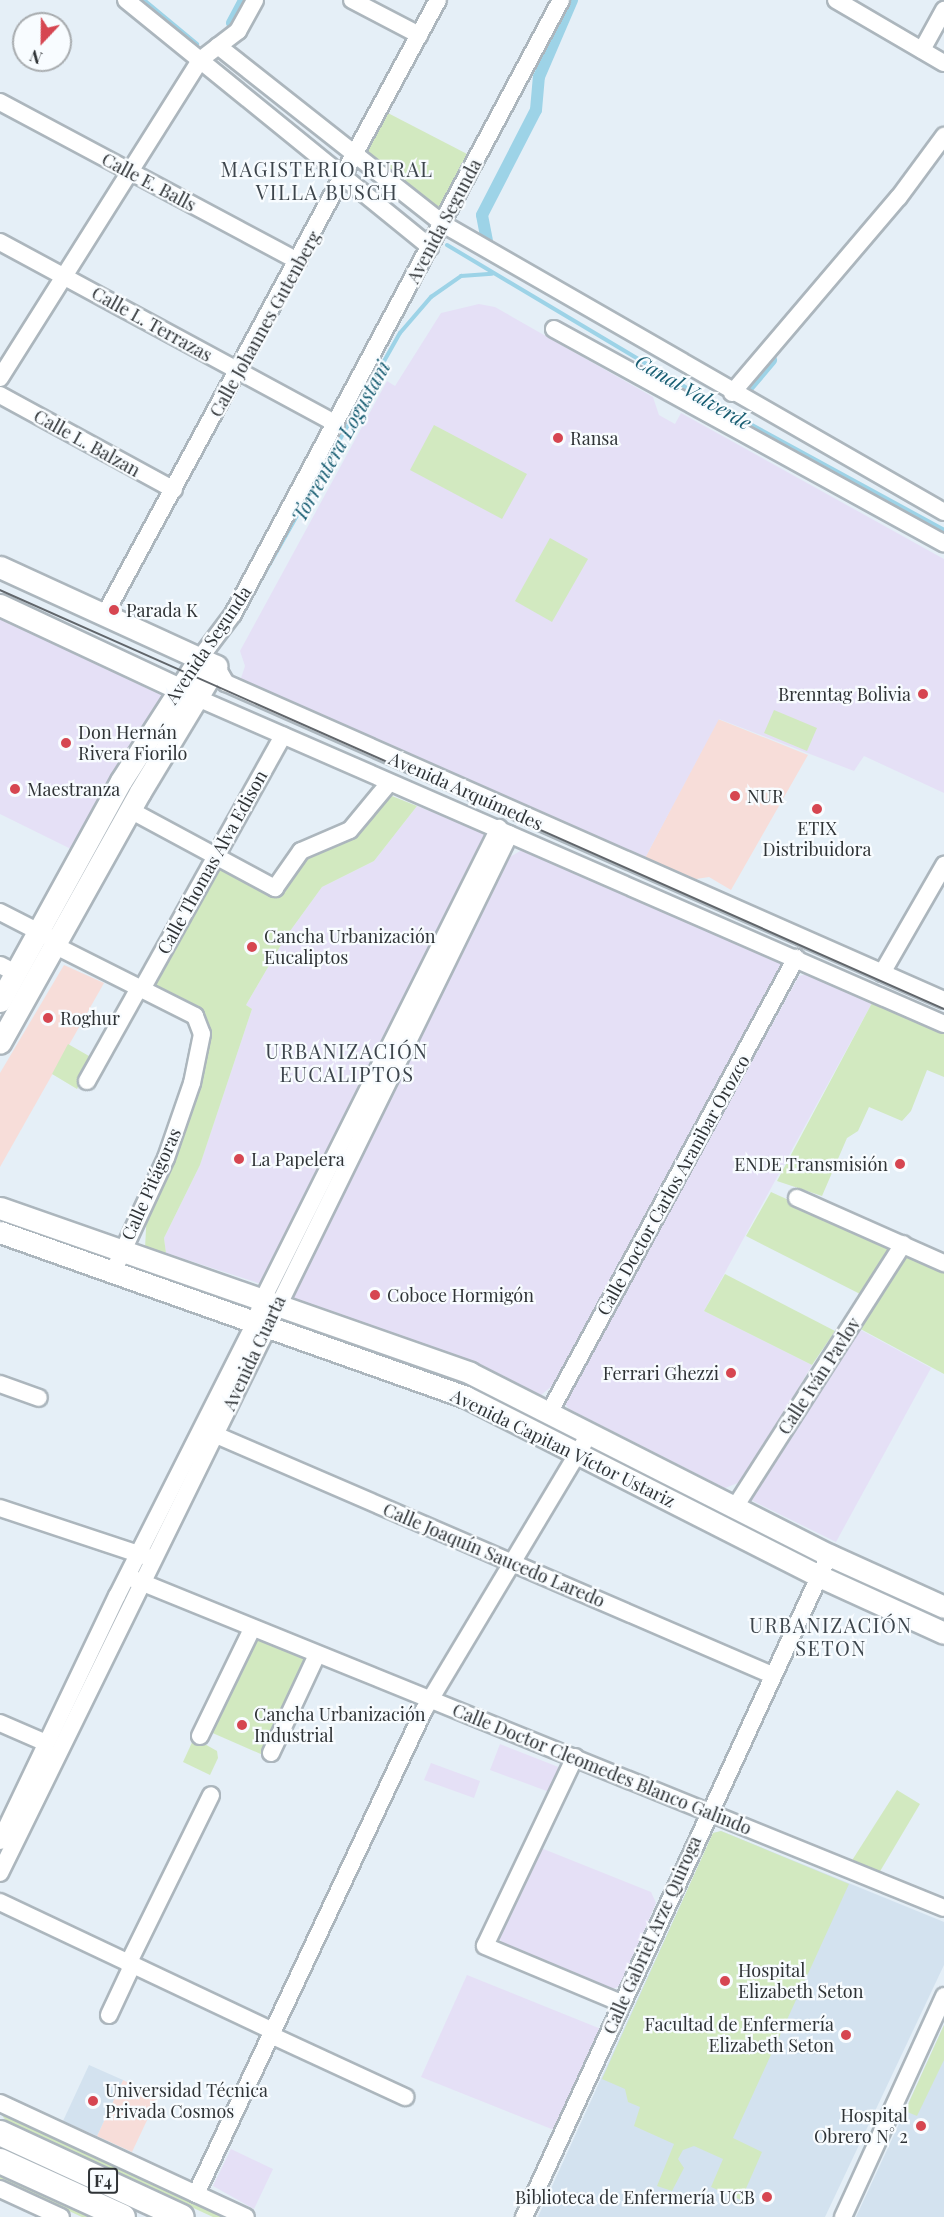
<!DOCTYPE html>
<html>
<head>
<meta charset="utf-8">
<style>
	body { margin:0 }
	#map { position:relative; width:944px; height:2217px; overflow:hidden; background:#e5eff7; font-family:"Playfair Display",serif }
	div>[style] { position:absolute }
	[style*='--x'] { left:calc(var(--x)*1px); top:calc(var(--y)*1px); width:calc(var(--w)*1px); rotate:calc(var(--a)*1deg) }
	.commercial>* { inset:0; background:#f7ddd9 }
	.industrial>* { inset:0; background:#e5e0f6 }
	.built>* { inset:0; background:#d3e2ef }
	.green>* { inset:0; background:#d2e9c0 }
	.stream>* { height:4px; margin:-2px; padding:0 2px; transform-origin:2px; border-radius:2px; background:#9dd3e7 }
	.canal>* { height:12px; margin:-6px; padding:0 6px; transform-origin:6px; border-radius:6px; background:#9dd3e7 }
	.roads { filter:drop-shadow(2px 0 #acb6bd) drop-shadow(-2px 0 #acb6bd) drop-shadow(0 2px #acb6bd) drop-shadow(0 -2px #acb6bd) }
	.minor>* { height:16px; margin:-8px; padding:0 8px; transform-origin:8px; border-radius:8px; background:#fff }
	.major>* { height:21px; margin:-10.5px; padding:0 10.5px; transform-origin:10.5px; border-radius:10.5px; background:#fff }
	.highway>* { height:24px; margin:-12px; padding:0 12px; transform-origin:12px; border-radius:12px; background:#fff }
	.tram>* { height:1.5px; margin:-0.75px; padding:0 0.75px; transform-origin:0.75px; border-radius:0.75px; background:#61666b }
	.dots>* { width:16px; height:16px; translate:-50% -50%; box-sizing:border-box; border:3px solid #f8fcff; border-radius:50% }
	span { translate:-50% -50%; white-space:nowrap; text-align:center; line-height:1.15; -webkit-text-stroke:4.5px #f8fcff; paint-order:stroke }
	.shield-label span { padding:2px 4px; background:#f8fcff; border:2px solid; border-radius:4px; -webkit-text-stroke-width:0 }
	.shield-label { font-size:16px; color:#2f3336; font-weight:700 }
	.street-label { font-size:18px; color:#2f3336 }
	.poi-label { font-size:18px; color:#2f3336 }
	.left { translate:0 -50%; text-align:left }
	.right { translate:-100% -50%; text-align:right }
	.neighbourhood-label { font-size:20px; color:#3d454c; letter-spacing:1.5px }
	.water-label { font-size:20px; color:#165c71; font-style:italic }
	.north { position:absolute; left:12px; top:12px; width:60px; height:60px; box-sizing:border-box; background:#f8fcff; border:2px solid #a8acaf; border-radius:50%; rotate:202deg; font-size:16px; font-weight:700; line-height:24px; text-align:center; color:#2f3336 }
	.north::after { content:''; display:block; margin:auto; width:21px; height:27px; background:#d64651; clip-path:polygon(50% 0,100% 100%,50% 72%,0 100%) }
</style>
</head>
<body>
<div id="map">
	<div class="commercial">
		<div style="clip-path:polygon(718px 719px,808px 755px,731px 890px,709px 877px,696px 879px,645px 858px)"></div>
		<div style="clip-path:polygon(64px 965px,104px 983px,0 1167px,0 1073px)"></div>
		<div style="clip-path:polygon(123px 2080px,158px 2097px,132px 2152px,97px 2136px)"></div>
	</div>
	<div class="industrial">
		<div style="clip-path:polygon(479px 304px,495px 307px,653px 397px,659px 415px,675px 424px,681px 413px,944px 559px,944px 793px,864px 756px,854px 771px,719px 719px,645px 858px,240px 681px,245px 666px,240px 651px,387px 381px,395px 386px,441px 313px)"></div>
		<div style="clip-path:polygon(0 619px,161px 691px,162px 696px,75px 851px,0 814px)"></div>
		<div style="clip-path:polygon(417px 806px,487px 834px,261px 1284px,166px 1253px,164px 1238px,200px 1165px,252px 1009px,246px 1005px,285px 938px,322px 887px,374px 861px)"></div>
		<div style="clip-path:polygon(522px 850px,782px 964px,554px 1384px,540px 1396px,462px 1357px,293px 1298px,508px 858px)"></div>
		<div style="clip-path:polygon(807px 974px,872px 1003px,704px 1311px,812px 1365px,743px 1481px,725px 1488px,569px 1409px,564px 1402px,799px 976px)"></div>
		<div style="clip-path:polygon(857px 1328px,931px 1368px,836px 1542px,751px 1500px,753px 1490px)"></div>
		<div style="clip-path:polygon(500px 1744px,561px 1768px,552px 1793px,490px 1770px)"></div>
		<div style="clip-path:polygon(431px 1763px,480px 1781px,474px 1798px,424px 1780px)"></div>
		<div style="clip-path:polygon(541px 1848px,651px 1892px,656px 1903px,620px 1986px,612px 1989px,504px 1946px,499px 1937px)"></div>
		<div style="clip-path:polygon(467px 1975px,601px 2029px,554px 2130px,421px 2077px)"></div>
		<div style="clip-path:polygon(231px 2149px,273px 2169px,254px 2209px,213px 2186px)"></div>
	</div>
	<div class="built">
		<div style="clip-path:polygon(721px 1831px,944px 1922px,944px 1965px,825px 2217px,538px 2217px,713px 1833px)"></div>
		<div style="clip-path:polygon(944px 2025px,944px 2217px,856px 2217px,905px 2111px)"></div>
		<div style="clip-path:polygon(89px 2065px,123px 2080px,97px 2136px,63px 2121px)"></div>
	</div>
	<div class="green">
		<div style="clip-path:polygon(384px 111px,471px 156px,439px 214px,367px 158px,365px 148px)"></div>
		<div style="clip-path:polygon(434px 425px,527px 474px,502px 519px,410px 470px)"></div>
		<div style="clip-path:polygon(550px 538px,588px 559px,552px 622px,515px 601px)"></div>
		<div style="clip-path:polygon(774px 710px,817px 728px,807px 751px,764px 733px)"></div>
		<div style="clip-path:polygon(387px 794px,417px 806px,374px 861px,322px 887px,285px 938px,246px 1005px,252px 1009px,200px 1165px,164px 1238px,166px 1253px,145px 1248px,147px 1211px,207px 1039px,152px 984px,216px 870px,221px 867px,270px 894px,304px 855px)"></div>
		<div style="clip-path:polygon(872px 1003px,944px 1034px,944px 1077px,927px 1070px,911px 1111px,902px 1121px,869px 1107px,858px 1131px,847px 1138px,822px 1196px,777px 1181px)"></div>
		<div style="clip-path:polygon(68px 1044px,89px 1056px,96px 1056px,77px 1089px,52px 1074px)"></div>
		<div style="clip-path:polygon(771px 1192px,886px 1244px,889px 1253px,862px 1295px,746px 1236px)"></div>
		<div style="clip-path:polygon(904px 1254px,944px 1270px,944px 1374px,855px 1326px)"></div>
		<div style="clip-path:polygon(725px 1274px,835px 1331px,812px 1365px,704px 1311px)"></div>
		<div style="clip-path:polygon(279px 1314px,465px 1377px,573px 1432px,572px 1437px,570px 1440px,279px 1324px)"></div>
		<div style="clip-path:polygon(597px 1447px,814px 1556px,814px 1560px,811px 1563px,595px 1453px)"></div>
		<div style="clip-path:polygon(254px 1637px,310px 1658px,263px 1755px,208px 1731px)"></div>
		<div style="clip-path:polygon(194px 1738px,217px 1751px,218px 1758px,210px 1775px,183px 1762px)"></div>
		<div style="clip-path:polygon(897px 1790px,920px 1804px,879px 1873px,851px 1862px)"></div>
		<div style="clip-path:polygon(721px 1831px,849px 1884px,733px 2138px,762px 2152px,741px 2200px,711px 2187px,723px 2159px,694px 2146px,683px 2150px,678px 2159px,684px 2168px,672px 2191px,657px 2186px,674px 2144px,634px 2126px,640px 2107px,628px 2102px,625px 2089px,602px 2079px,713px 1833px)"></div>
		<div style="clip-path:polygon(944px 2025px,944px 2060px,917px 2116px,905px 2111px)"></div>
		<div style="clip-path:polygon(0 2113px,225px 2217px,213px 2217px,8px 2123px)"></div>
		<div style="clip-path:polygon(0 2172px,99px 2217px,82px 2217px,0 2179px)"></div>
	</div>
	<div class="stream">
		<div style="--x:144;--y:0;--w:69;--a:39.7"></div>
		<div style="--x:447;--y:245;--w:314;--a:30.8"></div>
		<div style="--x:717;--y:406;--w:259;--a:28.6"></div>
		<div style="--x:241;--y:615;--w:324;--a:-60.6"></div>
		<div style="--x:400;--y:333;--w:48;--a:-49.3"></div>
		<div style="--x:431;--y:297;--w:37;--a:-35"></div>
		<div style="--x:461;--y:276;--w:31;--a:-4"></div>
		<div style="--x:137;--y:775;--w:11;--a:-56"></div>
		<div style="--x:108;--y:828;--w:33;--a:-61"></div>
	</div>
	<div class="canal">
		<div style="--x:232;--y:23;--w:26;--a:-62"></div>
		<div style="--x:487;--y:241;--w:26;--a:-101"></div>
		<div style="--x:482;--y:215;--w:118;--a:-62.8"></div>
		<div style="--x:536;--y:110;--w:33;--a:-85"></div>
		<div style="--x:539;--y:77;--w:84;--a:-66.8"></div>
		<div style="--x:744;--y:392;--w:42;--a:-49.8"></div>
	</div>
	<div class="roads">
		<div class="minor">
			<div style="--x:126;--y:0;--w:392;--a:39.1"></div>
			<div style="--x:352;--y:0;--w:76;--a:27.6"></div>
			<div style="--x:836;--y:0;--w:125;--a:30.3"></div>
			<div style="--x:218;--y:46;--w:287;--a:38.3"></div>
			<div style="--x:443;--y:224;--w:578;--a:29.89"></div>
			<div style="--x:922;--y:50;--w:46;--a:-61.2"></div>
			<div style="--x:0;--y:102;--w:338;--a:28.1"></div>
			<div style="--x:0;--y:242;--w:382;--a:28.4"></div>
			<div style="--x:554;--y:329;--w:445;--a:28.8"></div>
			<div style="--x:0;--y:378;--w:376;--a:-57.8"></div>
			<div style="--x:200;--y:60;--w:48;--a:-37.3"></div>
			<div style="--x:238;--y:31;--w:35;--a:-61"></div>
			<div style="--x:732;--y:393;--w:257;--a:-49.6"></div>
			<div style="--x:899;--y:197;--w:76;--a:-53.6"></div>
			<div style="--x:0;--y:395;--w:198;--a:28.6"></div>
			<div style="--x:105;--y:614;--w:698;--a:-61.53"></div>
			<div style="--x:200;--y:658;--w:55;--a:-53.1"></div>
			<div style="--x:233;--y:614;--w:696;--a:-61.89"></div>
			<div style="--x:216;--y:666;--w:20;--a:60"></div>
			<div style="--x:226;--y:683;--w:785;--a:23.82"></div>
			<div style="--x:195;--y:697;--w:817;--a:23.59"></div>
			<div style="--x:130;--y:810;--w:165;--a:28.3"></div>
			<div style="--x:275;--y:888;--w:45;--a:-54.9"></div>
			<div style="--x:301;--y:851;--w:53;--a:-23.2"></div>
			<div style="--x:350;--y:830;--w:61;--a:-50.3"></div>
			<div style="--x:0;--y:912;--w:53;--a:27.1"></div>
			<div style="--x:54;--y:945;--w:158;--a:26.7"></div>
			<div style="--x:195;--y:1016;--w:19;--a:69"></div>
			<div style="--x:202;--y:1034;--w:50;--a:101.5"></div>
			<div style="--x:192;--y:1083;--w:79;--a:109.1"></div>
			<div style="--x:166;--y:1158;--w:126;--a:114.9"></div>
			<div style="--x:0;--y:965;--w:18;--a:27"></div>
			<div style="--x:882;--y:973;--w:125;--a:-60.1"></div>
			<div style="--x:142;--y:989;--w:290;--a:-60.9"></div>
			<div style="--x:87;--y:1081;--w:107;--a:-60.8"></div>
			<div style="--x:797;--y:1198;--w:161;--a:23.9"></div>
			<div style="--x:0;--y:1384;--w:41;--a:19.7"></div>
			<div style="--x:549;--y:1413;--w:518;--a:-61.5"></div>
			<div style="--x:216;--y:1435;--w:606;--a:23.35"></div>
			<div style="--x:735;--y:1507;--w:312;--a:-57.4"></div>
			<div style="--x:0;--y:1508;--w:155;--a:18.4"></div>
			<div style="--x:131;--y:1578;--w:877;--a:22.09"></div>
			<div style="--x:0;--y:1723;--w:50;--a:23.5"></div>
			<div style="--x:200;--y:1736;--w:119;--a:-64.1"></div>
			<div style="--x:271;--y:1753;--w:108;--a:-64.9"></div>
			<div style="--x:575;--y:1757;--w:209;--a:115.5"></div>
			<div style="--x:485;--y:1946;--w:147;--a:22.7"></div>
			<div style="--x:0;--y:1841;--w:272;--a:-64.5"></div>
			<div style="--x:117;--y:1596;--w:306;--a:-63.2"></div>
			<div style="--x:255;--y:1323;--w:25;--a:-72"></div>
			<div style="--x:263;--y:1299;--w:527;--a:-63.39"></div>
			<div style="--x:0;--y:1873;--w:1157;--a:-63.86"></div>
			<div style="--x:0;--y:1902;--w:302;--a:25.3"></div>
			<div style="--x:128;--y:1964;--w:188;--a:-63.8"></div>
			<div style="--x:109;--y:2015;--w:54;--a:-64.9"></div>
			<div style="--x:271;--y:2035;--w:148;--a:24.8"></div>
			<div style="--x:0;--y:2103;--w:271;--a:24.9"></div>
			<div style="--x:0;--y:2189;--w:67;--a:24.7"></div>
			<div style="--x:196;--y:2194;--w:535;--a:-64.78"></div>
			<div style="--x:424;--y:1710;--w:322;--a:-59.1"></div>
			<div style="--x:524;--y:2217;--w:729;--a:-65.26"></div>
			<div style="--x:843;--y:2217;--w:243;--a:-65.4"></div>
		</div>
		<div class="major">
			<div style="--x:0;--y:567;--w:238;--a:24.6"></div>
			<div style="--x:216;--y:666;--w:147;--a:121.1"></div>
			<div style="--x:140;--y:792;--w:287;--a:119.2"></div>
			<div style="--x:0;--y:605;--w:210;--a:25.1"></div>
			<div style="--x:0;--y:1001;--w:251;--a:-61.2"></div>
			<div style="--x:121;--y:781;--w:146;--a:-57.3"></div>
			<div style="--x:0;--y:1208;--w:498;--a:19.3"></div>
			<div style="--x:470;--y:1373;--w:402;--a:26.9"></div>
			<div style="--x:829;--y:1555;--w:126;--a:24.3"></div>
			<div style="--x:0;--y:1232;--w:494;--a:19.5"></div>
			<div style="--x:466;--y:1397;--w:396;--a:26.9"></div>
			<div style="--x:819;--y:1576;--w:137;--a:24.5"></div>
		</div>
		<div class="highway">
			<div style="--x:0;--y:2133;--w:200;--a:24.8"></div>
			<div style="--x:0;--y:2161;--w:135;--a:24.5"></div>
		</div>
	</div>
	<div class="tram">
		<div style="--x:0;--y:590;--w:1033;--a:23.93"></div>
	</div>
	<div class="dots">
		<div style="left:558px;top:438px;background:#d64651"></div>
		<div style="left:114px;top:610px;background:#d64651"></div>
		<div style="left:923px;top:694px;background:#d64651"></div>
		<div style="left:66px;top:743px;background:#d64651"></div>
		<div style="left:15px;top:789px;background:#d64651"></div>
		<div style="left:735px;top:796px;background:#d64651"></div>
		<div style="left:817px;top:809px;background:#d64651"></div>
		<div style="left:252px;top:947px;background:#d64651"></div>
		<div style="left:48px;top:1018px;background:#d64651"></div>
		<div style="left:239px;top:1159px;background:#d64651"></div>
		<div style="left:900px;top:1164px;background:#d64651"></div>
		<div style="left:375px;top:1295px;background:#d64651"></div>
		<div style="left:731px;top:1373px;background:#d64651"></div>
		<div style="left:242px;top:1725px;background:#d64651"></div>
		<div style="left:725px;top:1981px;background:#d64651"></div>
		<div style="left:846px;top:2035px;background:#d64651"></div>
		<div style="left:93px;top:2101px;background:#d64651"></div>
		<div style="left:921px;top:2126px;background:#d64651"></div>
		<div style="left:767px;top:2197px;background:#d64651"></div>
	</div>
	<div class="shield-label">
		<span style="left:103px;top:2181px">F4</span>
	</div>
	<div class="street-label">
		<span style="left:149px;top:182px;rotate:28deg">Calle E. Balls</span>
		<span style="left:444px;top:221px;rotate:-62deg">Avenida Segunda</span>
		<span style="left:152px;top:324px;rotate:29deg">Calle L. Terrazas</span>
		<span style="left:265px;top:324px;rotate:-61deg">Calle Johannes Gutenberg</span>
		<span style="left:87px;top:443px;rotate:29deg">Calle L. Balzan</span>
		<span style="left:208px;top:645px;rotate:-56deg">Avenida Segunda</span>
		<span style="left:466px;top:791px;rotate:24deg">Avenida Arquímedes</span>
		<span style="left:212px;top:862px;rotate:-61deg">Calle Thomas Alva Edison</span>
		<span style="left:151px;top:1184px;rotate:-66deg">Calle Pitágoras</span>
		<span style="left:673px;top:1185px;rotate:-61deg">Calle Doctor Carlos Aranibar Orozco</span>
		<span style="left:254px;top:1353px;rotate:-65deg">Avenida Cuarta</span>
		<span style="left:819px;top:1376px;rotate:-57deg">Calle Iván Pavlov</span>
		<span style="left:563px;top:1448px;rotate:26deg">Avenida Capitan Víctor Ustariz</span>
		<span style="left:494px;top:1555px;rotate:23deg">Calle Joaquín Saucedo Laredo</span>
		<span style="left:602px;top:1769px;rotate:22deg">Calle Doctor Cleomedes Blanco Galindo</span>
		<span style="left:652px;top:1935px;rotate:-66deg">Calle Gabriel Arze Quiroga</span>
	</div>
	<div class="poi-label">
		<span class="left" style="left:570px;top:438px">Ransa</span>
		<span class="left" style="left:126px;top:610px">Parada K</span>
		<span class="right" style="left:911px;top:694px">Brenntag Bolivia</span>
		<span class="left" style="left:78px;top:743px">Don Hernán<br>Rivera Fiorilo</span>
		<span class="left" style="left:27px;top:789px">Maestranza</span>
		<span class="left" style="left:747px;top:796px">NUR</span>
		<span style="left:817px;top:839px">ETIX<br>Distribuidora</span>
		<span class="left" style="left:264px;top:947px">Cancha Urbanización<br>Eucaliptos</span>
		<span class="left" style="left:60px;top:1018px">Roghur</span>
		<span class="left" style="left:251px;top:1159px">La Papelera</span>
		<span class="right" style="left:888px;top:1164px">ENDE Transmisión</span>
		<span class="left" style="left:387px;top:1295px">Coboce Hormigón</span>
		<span class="right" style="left:719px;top:1373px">Ferrari Ghezzi</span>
		<span class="left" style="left:254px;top:1725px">Cancha Urbanización<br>Industrial</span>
		<span class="left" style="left:738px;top:1981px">Hospital<br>Elizabeth Seton</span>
		<span class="right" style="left:834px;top:2035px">Facultad de Enfermería<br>Elizabeth Seton</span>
		<span class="left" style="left:105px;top:2101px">Universidad Técnica<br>Privada Cosmos</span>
		<span class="right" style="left:908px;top:2126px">Hospital<br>Obrero N° 2</span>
		<span class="right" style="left:755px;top:2197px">Biblioteca de Enfermería UCB</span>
	</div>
	<div class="neighbourhood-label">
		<span style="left:327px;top:180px">MAGISTERIO RURAL<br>VILLA BUSCH</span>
		<span style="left:347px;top:1062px">URBANIZACIÓN<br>EUCALIPTOS</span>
		<span style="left:831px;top:1636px">URBANIZACIÓN<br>SETON</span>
	</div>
	<div class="water-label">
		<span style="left:694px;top:391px;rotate:30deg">Canal Valverde</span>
		<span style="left:340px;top:441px;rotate:-61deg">Torrentera Logustani</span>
	</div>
	<div class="north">N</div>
</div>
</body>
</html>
